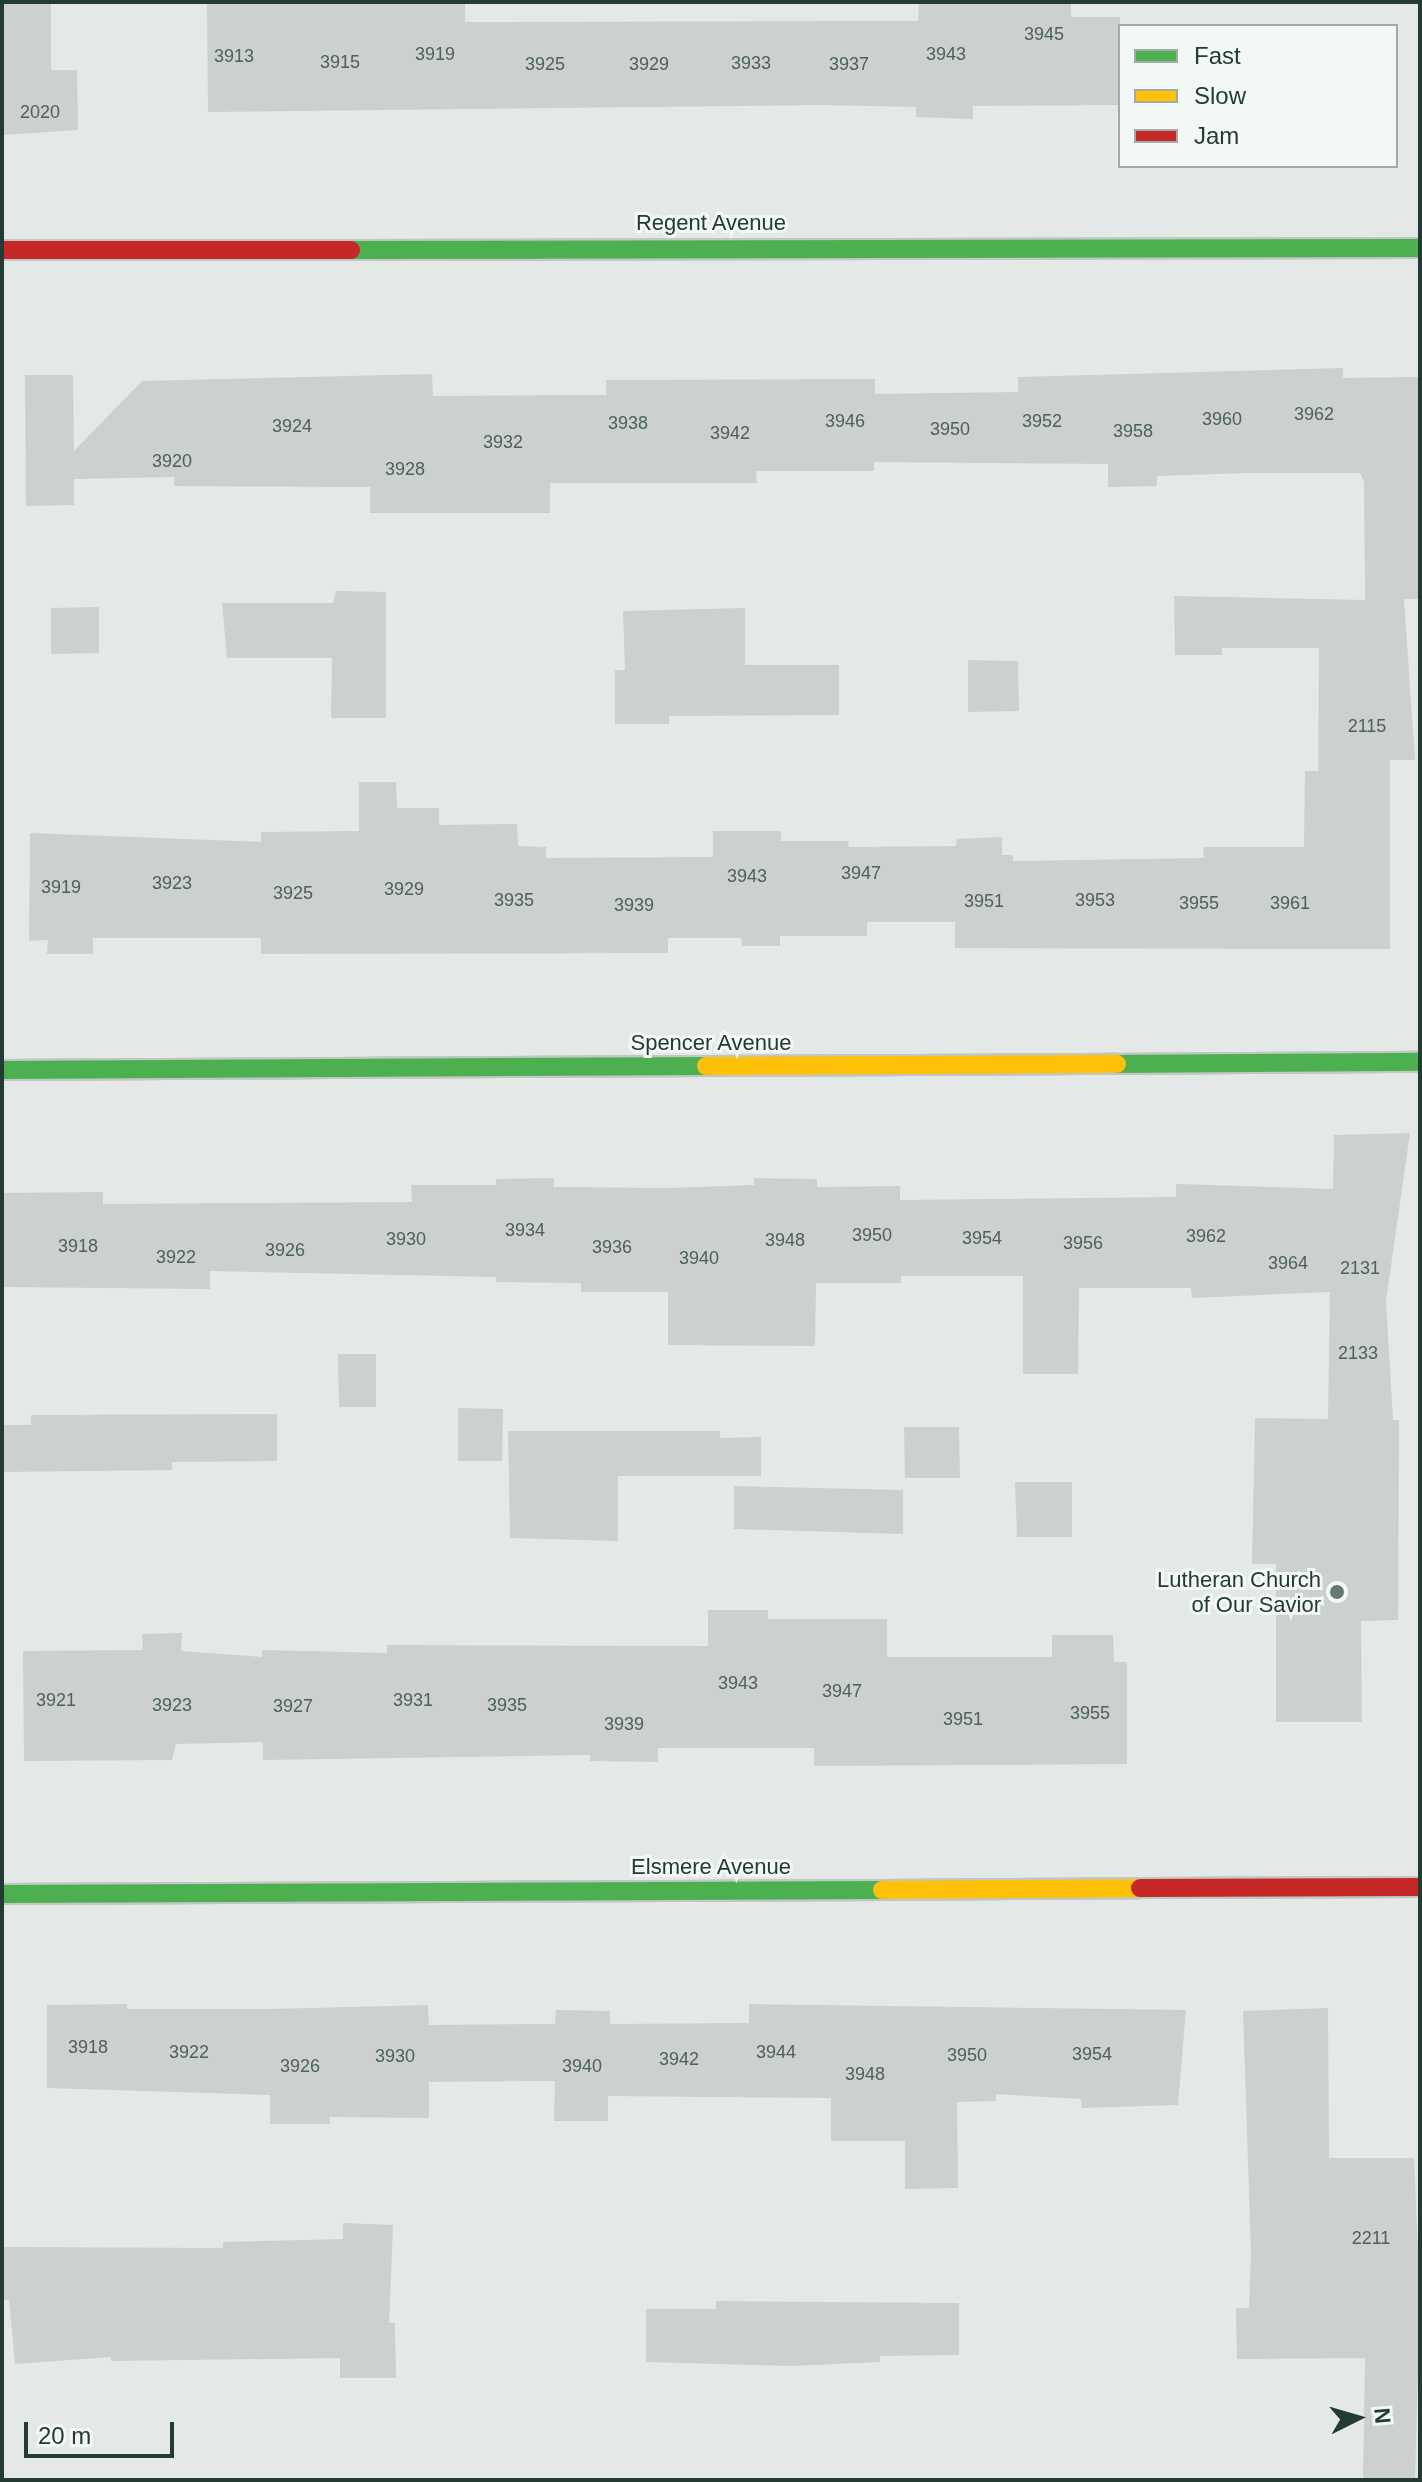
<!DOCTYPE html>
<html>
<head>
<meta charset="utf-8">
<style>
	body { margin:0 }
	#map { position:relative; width:1422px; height:2482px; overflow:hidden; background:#e4e9e7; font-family:Arial,sans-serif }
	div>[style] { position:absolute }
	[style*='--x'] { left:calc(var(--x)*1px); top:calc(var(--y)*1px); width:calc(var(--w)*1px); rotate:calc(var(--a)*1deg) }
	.building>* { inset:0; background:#ccd0ce }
	.roads { filter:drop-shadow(2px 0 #c0c7c4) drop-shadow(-2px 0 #c0c7c4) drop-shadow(0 2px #c0c7c4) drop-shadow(0 -2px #c0c7c4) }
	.fast>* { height:18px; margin:-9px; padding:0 9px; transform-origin:9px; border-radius:9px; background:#4caf50 }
	.slow>* { height:18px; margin:-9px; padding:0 9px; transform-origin:9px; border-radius:9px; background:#ffc107 }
	.jam>* { height:18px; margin:-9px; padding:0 9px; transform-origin:9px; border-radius:9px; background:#c62828 }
	.dots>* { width:22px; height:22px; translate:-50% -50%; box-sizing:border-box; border:4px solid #f3f8f5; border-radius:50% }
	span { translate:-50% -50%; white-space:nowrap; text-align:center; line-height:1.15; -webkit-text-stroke:6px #f3f8f5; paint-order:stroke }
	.number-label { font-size:18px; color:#4e615b }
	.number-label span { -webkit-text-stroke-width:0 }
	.street-label { font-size:22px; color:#233b34 }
	.poi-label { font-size:22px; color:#233b34 }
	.right { translate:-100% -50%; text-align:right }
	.frame { position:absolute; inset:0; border:4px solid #233b34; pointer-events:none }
	.legend { position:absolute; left:1118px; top:24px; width:280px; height:144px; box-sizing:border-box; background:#f3f8f5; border:2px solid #a0aca8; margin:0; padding:10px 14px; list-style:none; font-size:24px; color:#233b34 }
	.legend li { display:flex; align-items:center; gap:16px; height:40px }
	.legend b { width:40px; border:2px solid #a0aca8 }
	.north { position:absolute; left:1318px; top:2378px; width:80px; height:80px; -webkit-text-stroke:6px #f3f8f5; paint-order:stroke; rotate:85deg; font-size:22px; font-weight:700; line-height:32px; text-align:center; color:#233b34 }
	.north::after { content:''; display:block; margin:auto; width:28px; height:36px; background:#233b34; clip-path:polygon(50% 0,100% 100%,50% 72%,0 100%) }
	.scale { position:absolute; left:24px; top:2422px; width:150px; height:36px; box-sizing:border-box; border:4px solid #233b34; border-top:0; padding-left:10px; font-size:24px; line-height:28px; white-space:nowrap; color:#233b34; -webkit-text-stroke:6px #f3f8f5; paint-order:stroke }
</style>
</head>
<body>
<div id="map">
	<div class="building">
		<div style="clip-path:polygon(2px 2px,51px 2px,51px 70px,77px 70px,78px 130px,2px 135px)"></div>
		<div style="clip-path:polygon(207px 2px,465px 2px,465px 22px,918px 21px,919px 2px,1071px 2px,1071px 17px,1120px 17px,1120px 105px,973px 106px,973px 119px,916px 117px,916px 107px,819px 105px,208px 112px)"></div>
		<div style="clip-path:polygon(1343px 368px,1343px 378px,1418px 377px,1420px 599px,1404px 599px,1415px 760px,1390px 760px,1390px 949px,955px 948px,955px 922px,867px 922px,867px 936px,780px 936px,780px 946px,742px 946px,741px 938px,668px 938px,668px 953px,261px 954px,261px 938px,93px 938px,93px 954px,47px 954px,48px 940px,29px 941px,30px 833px,261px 842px,261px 832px,359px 831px,359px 782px,396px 782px,397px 808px,439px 808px,439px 825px,517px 824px,518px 846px,546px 847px,546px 858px,713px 857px,713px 831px,781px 831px,781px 841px,848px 841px,849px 847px,956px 846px,957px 839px,1002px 837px,1002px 855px,1013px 855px,1013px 861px,1204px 858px,1203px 847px,1304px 847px,1305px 771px,1318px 771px,1319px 648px,1222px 648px,1222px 655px,1175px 655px,1174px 596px,1365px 600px,1364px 481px,1360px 473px,1248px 473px,1157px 476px,1157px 486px,1108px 487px,1108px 464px,874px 462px,874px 471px,756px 471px,757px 483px,550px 483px,550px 513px,370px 513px,370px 487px,174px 486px,174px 477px,74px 479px,74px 505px,26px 506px,25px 375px,73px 375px,74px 451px,142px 381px,432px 374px,433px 396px,606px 395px,606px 380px,875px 379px,875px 394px,1018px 392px,1018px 377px)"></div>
		<div style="clip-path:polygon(336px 591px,386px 592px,386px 718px,331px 718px,332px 658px,227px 658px,222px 603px,333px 603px)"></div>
		<div style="clip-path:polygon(99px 607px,99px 653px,51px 654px,51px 608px)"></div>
		<div style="clip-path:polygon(745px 608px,745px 665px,839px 665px,839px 715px,669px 716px,669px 724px,615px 724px,615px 670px,625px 670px,623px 611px)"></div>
		<div style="clip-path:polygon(968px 660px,1018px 661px,1019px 711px,968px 712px)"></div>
		<div style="clip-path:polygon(1410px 1133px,1386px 1301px,1393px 1420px,1399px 1420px,1398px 1620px,1361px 1621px,1362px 1722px,1276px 1722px,1276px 1564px,1252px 1564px,1255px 1418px,1328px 1419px,1330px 1292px,1192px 1298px,1191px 1288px,1079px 1288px,1078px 1374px,1023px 1374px,1023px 1276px,901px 1276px,901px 1283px,816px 1283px,815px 1346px,668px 1345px,668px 1292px,581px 1292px,581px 1283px,496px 1282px,496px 1277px,210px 1271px,210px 1289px,2px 1287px,2px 1193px,103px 1192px,103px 1204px,412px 1202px,411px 1185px,496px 1185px,496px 1179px,554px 1178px,554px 1187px,668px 1188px,754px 1185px,754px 1178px,817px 1179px,817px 1187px,900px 1186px,900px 1200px,1176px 1197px,1176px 1184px,1333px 1189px,1334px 1135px)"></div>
		<div style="clip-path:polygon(338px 1354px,376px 1354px,376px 1407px,339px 1407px)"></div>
		<div style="clip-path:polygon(458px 1408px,503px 1409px,502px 1461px,458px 1461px)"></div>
		<div style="clip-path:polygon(277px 1414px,277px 1461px,172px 1462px,172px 1470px,2px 1472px,2px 1425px,31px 1425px,31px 1415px)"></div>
		<div style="clip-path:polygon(904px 1427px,959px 1427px,960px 1478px,905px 1478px)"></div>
		<div style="clip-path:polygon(508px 1431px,720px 1431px,720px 1438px,761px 1437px,761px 1476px,618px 1476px,618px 1541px,510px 1538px)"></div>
		<div style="clip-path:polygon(1015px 1482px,1072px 1482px,1072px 1537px,1017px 1537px)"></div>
		<div style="clip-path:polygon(734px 1486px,903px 1490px,903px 1534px,734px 1529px)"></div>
		<div style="clip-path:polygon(708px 1610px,768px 1610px,768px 1619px,887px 1619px,887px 1657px,1052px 1657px,1052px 1635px,1113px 1635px,1114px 1662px,1127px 1662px,1127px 1764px,814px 1766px,814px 1748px,658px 1748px,658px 1762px,590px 1761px,590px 1755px,263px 1760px,263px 1742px,176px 1744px,172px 1760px,24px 1761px,23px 1651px,143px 1650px,142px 1634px,182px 1633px,181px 1651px,262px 1657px,262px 1650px,387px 1653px,387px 1645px,708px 1646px)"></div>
		<div style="clip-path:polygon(127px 2004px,127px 2009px,270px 2009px,428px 2005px,429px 2025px,555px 2024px,556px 2010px,610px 2011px,610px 2024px,749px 2023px,749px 2004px,1186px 2010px,1178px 2105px,1082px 2108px,1081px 2099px,996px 2094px,996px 2101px,957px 2102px,958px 2188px,905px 2189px,905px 2141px,831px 2141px,831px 2098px,608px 2096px,608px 2121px,554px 2121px,555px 2081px,429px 2082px,429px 2118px,330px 2117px,330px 2124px,270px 2124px,270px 2095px,47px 2088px,47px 2005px)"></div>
		<div style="clip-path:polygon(1328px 2008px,1329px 2158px,1414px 2158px,1420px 2297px,1415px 2480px,1363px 2480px,1365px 2358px,1237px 2359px,1236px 2308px,1249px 2308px,1251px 2253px,1243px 2011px)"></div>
		<div style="clip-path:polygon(343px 2223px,393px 2225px,389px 2323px,395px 2323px,396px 2378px,340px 2378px,340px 2358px,111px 2361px,111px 2357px,15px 2364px,9px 2300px,2px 2300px,2px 2247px,223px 2248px,223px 2242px,343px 2239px)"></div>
		<div style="clip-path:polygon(716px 2301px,959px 2303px,959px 2355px,880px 2356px,880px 2362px,791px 2366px,646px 2362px,646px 2309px,716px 2309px)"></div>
	</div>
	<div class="roads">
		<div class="fast">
			<div style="--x:351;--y:250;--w:1069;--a:-0.11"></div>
			<div style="--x:1117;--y:1064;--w:303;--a:-0.4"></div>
			<div style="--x:2;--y:1070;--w:704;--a:-0.33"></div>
			<div style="--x:2;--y:1894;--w:880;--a:-0.26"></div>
		</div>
		<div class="slow">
			<div style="--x:706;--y:1066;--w:411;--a:-0.3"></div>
			<div style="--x:882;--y:1890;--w:258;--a:-0.4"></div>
		</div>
		<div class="jam">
			<div style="--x:2;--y:250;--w:349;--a:0"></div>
			<div style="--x:1140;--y:1888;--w:280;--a:-0.2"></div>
		</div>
	</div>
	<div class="dots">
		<div style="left:1337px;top:1592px;background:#677873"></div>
	</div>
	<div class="number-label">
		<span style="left:1044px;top:34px">3945</span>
		<span style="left:435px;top:54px">3919</span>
		<span style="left:946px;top:54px">3943</span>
		<span style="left:234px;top:56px">3913</span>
		<span style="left:340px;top:62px">3915</span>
		<span style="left:751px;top:63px">3933</span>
		<span style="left:545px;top:64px">3925</span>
		<span style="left:649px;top:64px">3929</span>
		<span style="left:849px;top:64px">3937</span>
		<span style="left:40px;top:112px">2020</span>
		<span style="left:1314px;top:414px">3962</span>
		<span style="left:1222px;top:419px">3960</span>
		<span style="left:845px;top:421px">3946</span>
		<span style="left:1042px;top:421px">3952</span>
		<span style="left:628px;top:423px">3938</span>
		<span style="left:292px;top:426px">3924</span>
		<span style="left:950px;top:429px">3950</span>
		<span style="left:1133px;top:431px">3958</span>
		<span style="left:730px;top:433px">3942</span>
		<span style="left:503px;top:442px">3932</span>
		<span style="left:172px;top:461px">3920</span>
		<span style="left:405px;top:469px">3928</span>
		<span style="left:1367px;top:726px">2115</span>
		<span style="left:861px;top:873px">3947</span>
		<span style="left:747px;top:876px">3943</span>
		<span style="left:172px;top:883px">3923</span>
		<span style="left:61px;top:887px">3919</span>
		<span style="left:404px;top:889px">3929</span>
		<span style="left:293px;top:893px">3925</span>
		<span style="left:514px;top:900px">3935</span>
		<span style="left:1095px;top:900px">3953</span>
		<span style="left:984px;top:901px">3951</span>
		<span style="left:1199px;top:903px">3955</span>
		<span style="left:1290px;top:903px">3961</span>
		<span style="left:634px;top:905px">3939</span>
		<span style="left:525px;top:1230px">3934</span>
		<span style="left:872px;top:1235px">3950</span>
		<span style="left:1206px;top:1236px">3962</span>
		<span style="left:982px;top:1238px">3954</span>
		<span style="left:406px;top:1239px">3930</span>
		<span style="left:785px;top:1240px">3948</span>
		<span style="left:1083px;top:1243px">3956</span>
		<span style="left:78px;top:1246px">3918</span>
		<span style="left:612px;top:1247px">3936</span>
		<span style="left:285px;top:1250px">3926</span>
		<span style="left:176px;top:1257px">3922</span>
		<span style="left:699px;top:1258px">3940</span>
		<span style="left:1288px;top:1263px">3964</span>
		<span style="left:1360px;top:1268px">2131</span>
		<span style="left:1358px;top:1353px">2133</span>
		<span style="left:738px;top:1683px">3943</span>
		<span style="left:842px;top:1691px">3947</span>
		<span style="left:56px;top:1700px">3921</span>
		<span style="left:413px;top:1700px">3931</span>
		<span style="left:172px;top:1705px">3923</span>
		<span style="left:507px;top:1705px">3935</span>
		<span style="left:293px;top:1706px">3927</span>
		<span style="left:1090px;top:1713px">3955</span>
		<span style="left:963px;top:1719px">3951</span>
		<span style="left:624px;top:1724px">3939</span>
		<span style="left:88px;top:2047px">3918</span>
		<span style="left:189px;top:2052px">3922</span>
		<span style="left:776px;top:2052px">3944</span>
		<span style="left:1092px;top:2054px">3954</span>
		<span style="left:967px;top:2055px">3950</span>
		<span style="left:395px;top:2056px">3930</span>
		<span style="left:679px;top:2059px">3942</span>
		<span style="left:300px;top:2066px">3926</span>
		<span style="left:582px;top:2066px">3940</span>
		<span style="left:865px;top:2074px">3948</span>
		<span style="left:1371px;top:2238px">2211</span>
	</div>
	<div class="street-label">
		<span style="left:711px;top:223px">Regent Avenue</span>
		<span style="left:711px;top:1043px">Spencer Avenue</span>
		<span style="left:711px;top:1867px">Elsmere Avenue</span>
	</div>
	<div class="poi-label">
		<span class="right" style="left:1321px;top:1592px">Lutheran Church<br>of Our Savior</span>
	</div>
	<div class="frame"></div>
	<ul class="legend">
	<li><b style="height:10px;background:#4caf50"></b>Fast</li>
	<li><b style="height:10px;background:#ffc107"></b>Slow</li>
	<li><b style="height:10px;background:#c62828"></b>Jam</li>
	</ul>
	<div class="north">N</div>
	<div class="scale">20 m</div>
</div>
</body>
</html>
